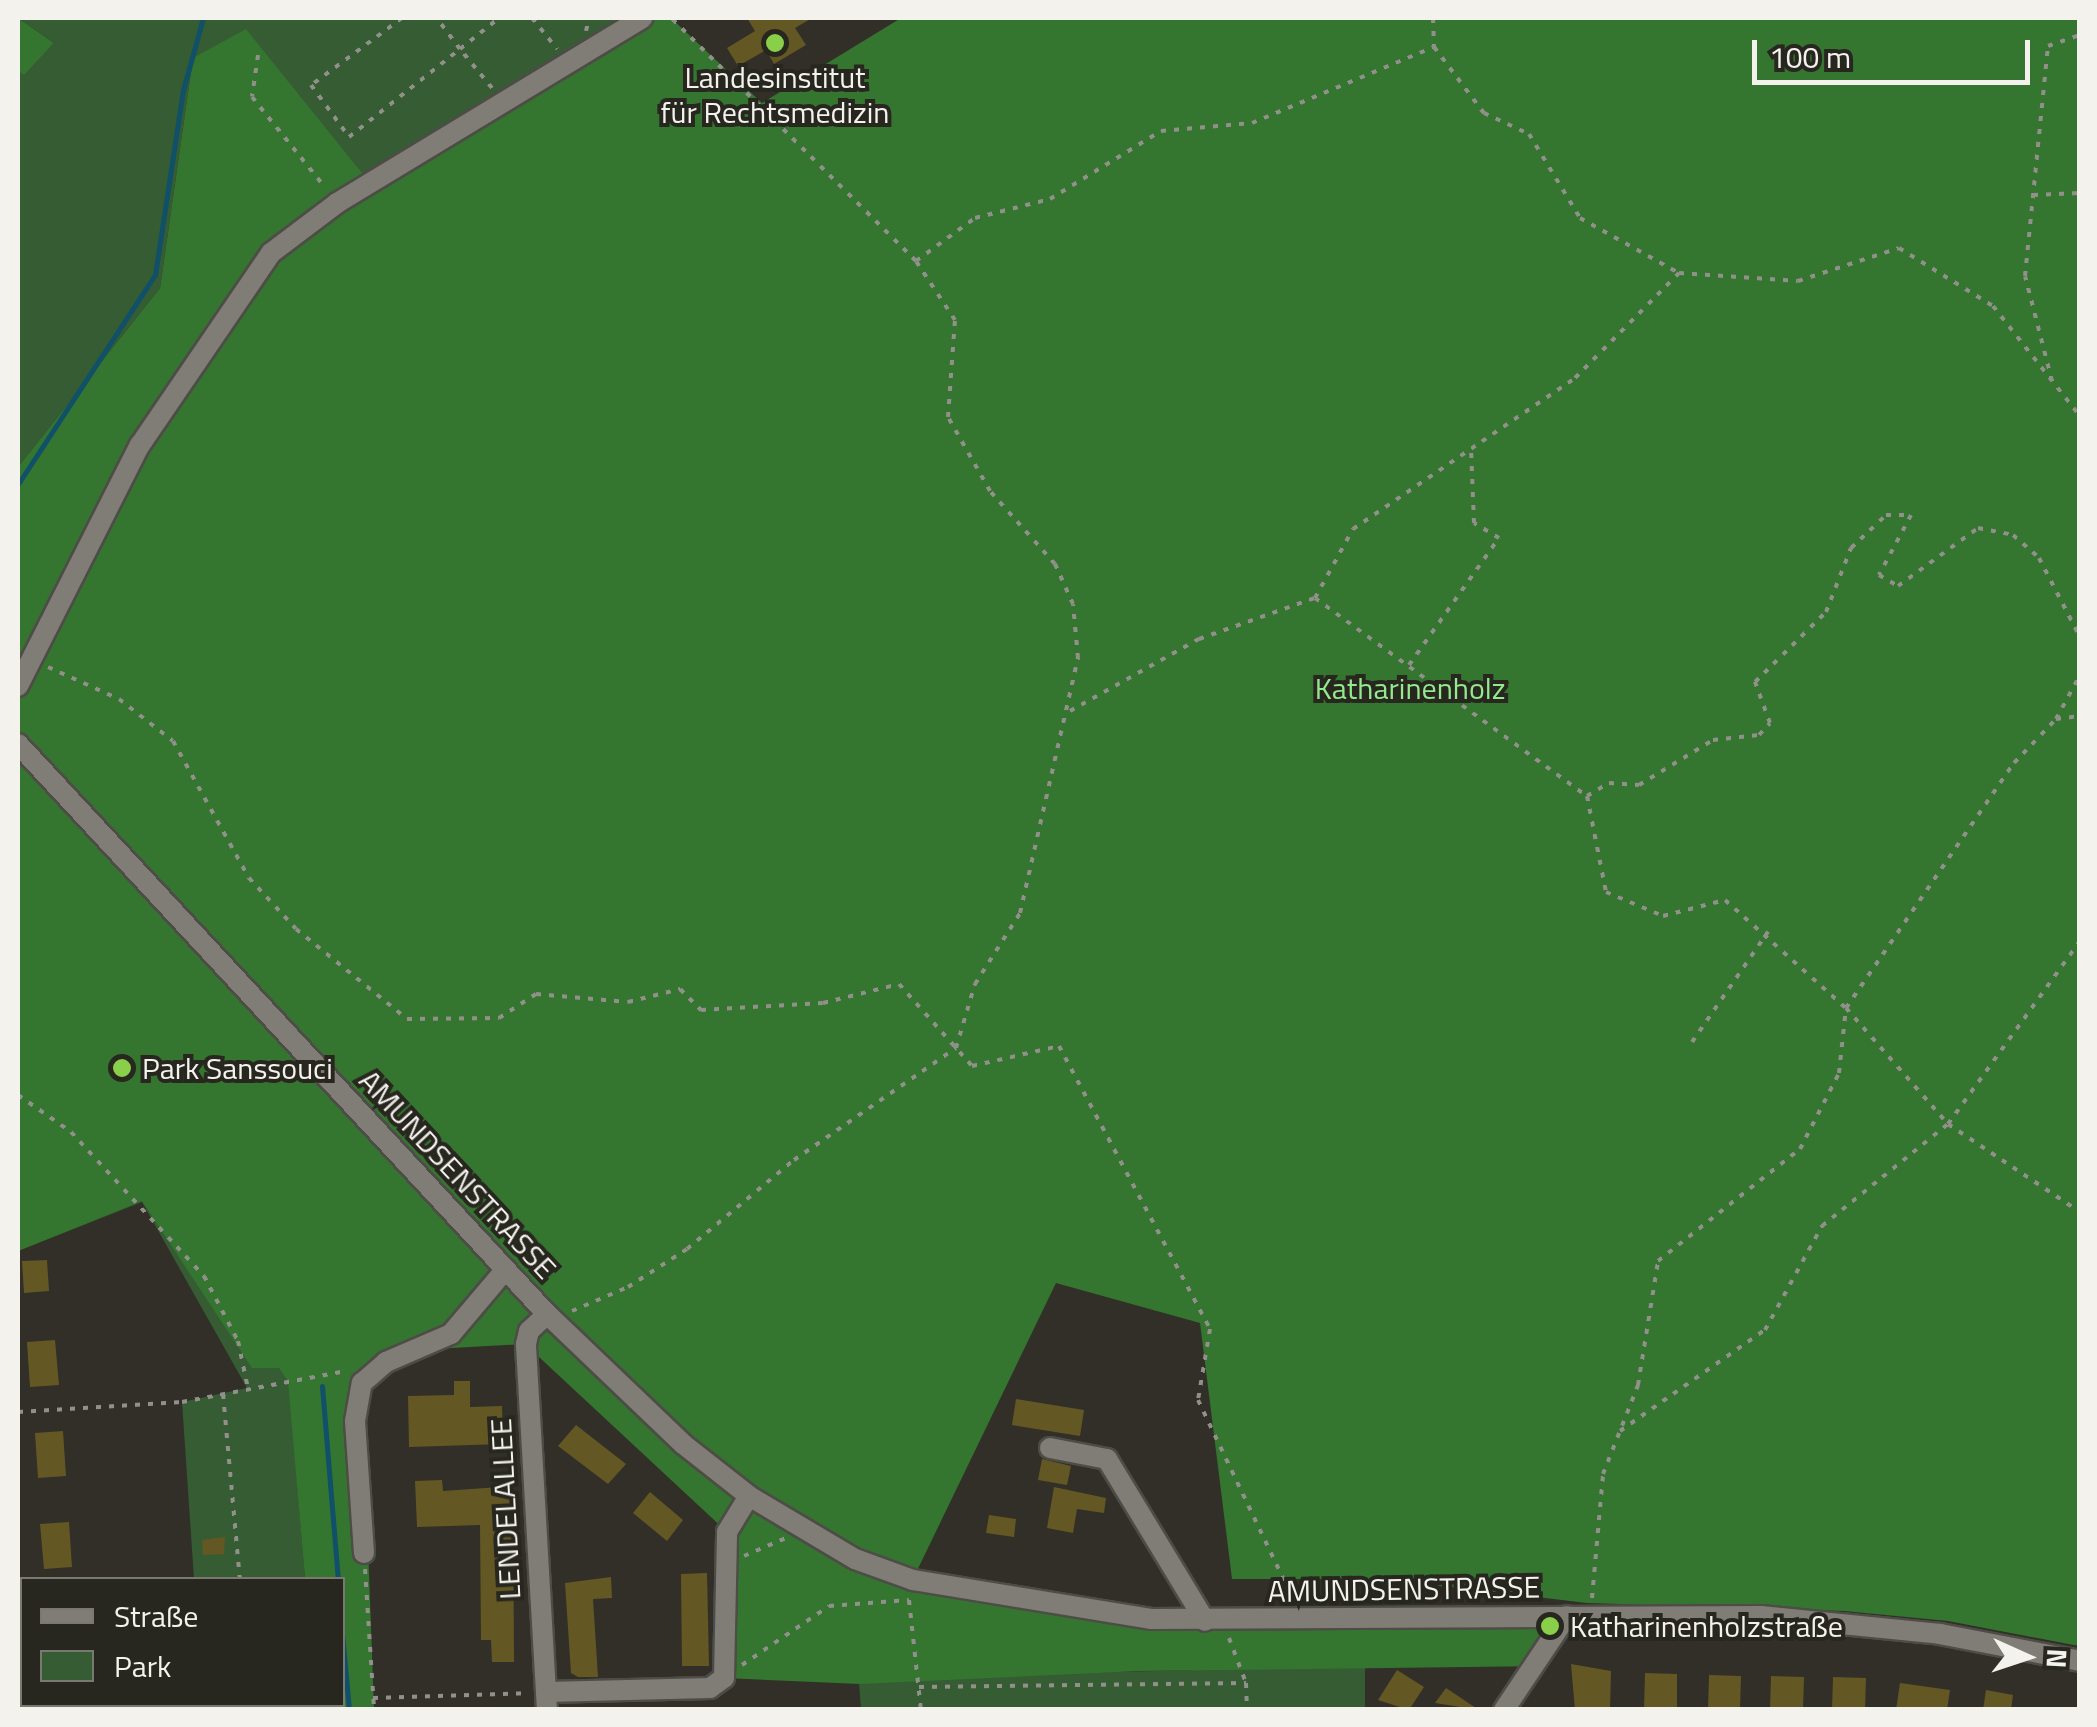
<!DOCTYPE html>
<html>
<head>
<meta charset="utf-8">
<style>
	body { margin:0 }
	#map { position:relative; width:2097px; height:1727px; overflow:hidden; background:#312f28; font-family:"Titillium Web",sans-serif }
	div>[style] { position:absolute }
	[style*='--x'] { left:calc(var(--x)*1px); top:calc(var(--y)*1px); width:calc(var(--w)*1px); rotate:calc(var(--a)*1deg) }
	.green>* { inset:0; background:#355c32 }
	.forest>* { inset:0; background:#347530 }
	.stream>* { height:5px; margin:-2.5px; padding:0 2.5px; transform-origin:2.5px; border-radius:2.5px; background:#105069 }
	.building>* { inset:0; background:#635823 }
	.path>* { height:4px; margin-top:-2px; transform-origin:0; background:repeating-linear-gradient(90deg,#91908a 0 5px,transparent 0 13px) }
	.roads { filter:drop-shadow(2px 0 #4d4c46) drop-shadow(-2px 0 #4d4c46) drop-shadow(0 2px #4d4c46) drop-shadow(0 -2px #4d4c46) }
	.minor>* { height:20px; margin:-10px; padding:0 10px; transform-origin:10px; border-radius:10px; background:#7f7d75 }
	.dots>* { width:28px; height:28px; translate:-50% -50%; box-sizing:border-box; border:5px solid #27261f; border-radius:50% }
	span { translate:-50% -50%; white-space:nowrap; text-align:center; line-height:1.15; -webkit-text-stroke:8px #27261f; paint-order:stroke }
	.poi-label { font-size:30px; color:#f3f2ed }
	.left { translate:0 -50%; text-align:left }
	.park-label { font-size:30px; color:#93e98c }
	.street-label { font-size:30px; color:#f3f2ed }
	.frame { position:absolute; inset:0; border:20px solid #f3f2ed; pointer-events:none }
	.legend { position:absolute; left:20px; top:1577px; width:325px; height:130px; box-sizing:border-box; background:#27261f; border:2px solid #797871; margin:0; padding:12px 18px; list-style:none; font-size:30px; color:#f3f2ed }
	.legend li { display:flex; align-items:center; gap:20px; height:50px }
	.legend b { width:50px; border:2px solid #797871 }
	.north { position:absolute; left:1977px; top:1607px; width:100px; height:100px; -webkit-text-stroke:8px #27261f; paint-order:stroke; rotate:93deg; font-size:28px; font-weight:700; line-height:40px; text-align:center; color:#f3f2ed }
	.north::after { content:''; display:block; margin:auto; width:35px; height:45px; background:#f3f2ed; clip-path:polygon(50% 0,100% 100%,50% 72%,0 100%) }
	.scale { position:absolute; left:1752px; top:40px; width:278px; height:45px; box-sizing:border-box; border:5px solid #f3f2ed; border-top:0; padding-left:12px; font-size:30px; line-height:35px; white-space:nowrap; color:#f3f2ed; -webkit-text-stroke:8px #27261f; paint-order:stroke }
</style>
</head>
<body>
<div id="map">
	<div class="green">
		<div style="clip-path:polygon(18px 18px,642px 18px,370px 183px,193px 58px,160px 288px,18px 467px,18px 71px,24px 74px,54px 43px)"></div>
		<div style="clip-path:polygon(18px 791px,289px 1381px,305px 1579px,194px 1579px,182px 1402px,247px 1388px,142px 1202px,18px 1251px)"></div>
		<div style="clip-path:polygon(1365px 1666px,1365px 1709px,861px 1709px,859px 1683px,899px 1677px)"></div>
	</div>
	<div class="forest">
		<div style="clip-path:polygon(18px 18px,54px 43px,24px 75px,18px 71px)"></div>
		<div style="clip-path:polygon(642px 18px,671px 18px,762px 103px,901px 18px,2079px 18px,2079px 1646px,1948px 1621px,1844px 1611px,1587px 1603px,1383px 1579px,1232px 1579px,1200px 1323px,1056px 1283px,913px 1579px,1150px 1619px,1567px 1616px,1547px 1666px,1140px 1671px,860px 1684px,724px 1678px,727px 1532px,525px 1344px,434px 1349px,362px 1383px,374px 1709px,316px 1709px,342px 1704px,342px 1580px,305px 1579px,288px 1381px,279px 1368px,252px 1368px,142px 1201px,18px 1251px,18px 467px,160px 288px,193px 58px,246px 29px,370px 183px)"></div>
	</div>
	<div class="stream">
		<div style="--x:18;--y:484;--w:250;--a:-56.8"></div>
		<div style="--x:155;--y:275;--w:187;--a:-81.4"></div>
		<div style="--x:183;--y:90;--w:75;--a:-74.5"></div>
		<div style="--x:322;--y:1386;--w:195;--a:85.3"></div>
		<div style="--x:342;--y:1633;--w:77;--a:84.8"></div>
	</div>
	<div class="building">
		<div style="clip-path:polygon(747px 18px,812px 18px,795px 28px,806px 45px,774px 64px,766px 50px,738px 66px,727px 48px,755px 31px)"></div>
		<div style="clip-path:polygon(47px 1260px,49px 1291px,24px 1293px,22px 1261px)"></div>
		<div style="clip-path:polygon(55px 1340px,59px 1385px,30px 1387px,27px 1342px)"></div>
		<div style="clip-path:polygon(454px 1381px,470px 1381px,470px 1407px,502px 1406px,503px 1444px,409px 1447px,408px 1396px,454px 1395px)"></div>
		<div style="clip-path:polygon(1016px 1399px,1084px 1410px,1080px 1436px,1012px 1425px)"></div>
		<div style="clip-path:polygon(576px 1425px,626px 1464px,608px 1484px,558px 1446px)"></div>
		<div style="clip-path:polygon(63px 1431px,66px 1476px,38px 1478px,35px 1433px)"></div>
		<div style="clip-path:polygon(1042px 1459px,1071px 1466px,1067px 1485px,1038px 1480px)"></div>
		<div style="clip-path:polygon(442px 1480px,443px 1491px,513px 1486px,514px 1662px,492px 1662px,491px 1640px,481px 1640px,480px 1525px,417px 1527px,415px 1481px)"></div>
		<div style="clip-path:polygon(1054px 1487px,1106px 1498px,1104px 1513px,1077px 1509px,1073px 1533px,1047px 1528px)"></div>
		<div style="clip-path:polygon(650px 1492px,683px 1520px,667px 1541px,633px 1513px)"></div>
		<div style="clip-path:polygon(989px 1515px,1016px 1519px,1014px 1537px,986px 1533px)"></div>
		<div style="clip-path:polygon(69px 1522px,72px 1567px,44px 1569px,40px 1524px)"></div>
		<div style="clip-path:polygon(225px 1537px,224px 1554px,203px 1555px,202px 1540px)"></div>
		<div style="clip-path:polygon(707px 1573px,709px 1666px,682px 1666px,681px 1574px)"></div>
		<div style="clip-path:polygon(611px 1577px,612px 1598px,593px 1599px,598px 1677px,578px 1677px,571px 1673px,565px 1583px)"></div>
		<div style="clip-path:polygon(1571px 1664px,1611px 1671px,1610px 1710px,1575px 1710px)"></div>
		<div style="clip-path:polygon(1397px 1670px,1424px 1687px,1409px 1710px,1378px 1700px)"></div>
		<div style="clip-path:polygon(1645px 1673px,1677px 1674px,1677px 1710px,1644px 1710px)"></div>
		<div style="clip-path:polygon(1709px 1675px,1741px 1676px,1740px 1710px,1708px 1710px)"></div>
		<div style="clip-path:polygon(1771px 1676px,1804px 1677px,1803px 1710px,1770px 1710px)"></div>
		<div style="clip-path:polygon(1833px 1677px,1866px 1678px,1865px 1710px,1832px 1710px)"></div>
		<div style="clip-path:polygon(1900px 1683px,1950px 1690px,1947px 1710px,1896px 1710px)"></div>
		<div style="clip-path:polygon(1446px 1688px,1479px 1710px,1435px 1703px)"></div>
		<div style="clip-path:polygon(1986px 1690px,2013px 1695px,2011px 1710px,1983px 1710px)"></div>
	</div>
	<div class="path">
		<div style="--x:402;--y:18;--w:113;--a:143.6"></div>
		<div style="--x:311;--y:85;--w:64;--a:53.8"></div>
		<div style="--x:349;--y:137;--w:142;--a:-38.4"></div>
		<div style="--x:460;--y:49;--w:39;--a:-127"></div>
		<div style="--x:532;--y:18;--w:40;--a:51"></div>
		<div style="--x:1433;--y:18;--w:29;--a:88"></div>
		<div style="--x:1434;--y:47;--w:83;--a:52.9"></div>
		<div style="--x:1484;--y:113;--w:50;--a:25"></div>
		<div style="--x:1529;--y:134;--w:98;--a:58.7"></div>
		<div style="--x:1580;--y:218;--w:113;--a:29.1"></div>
		<div style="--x:1679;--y:273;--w:119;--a:3.8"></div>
		<div style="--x:1798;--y:281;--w:106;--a:-18.1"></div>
		<div style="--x:1899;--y:248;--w:110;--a:31.7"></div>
		<div style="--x:1993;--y:306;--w:140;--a:51.7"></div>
		<div style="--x:586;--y:31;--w:13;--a:-77"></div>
		<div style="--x:258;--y:55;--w:42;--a:98.1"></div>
		<div style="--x:252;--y:97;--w:116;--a:51"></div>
		<div style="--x:492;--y:88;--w:50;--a:-129.4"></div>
		<div style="--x:460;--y:49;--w:50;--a:-38.5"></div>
		<div style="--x:2033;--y:195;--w:47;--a:-2.4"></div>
		<div style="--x:916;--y:261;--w:73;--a:-36.1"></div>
		<div style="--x:975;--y:218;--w:77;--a:-14.2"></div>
		<div style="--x:1050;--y:199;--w:130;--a:-31.5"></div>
		<div style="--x:1161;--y:131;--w:91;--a:-5"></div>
		<div style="--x:1252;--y:123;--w:197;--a:-22.7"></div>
		<div style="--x:2052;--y:381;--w:108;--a:-104.4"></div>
		<div style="--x:2025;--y:276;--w:231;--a:-84.3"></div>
		<div style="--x:2048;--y:46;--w:34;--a:-19"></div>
		<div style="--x:1315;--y:598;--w:336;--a:36.1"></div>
		<div style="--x:1587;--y:796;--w:98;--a:78.8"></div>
		<div style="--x:1606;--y:892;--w:62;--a:22.8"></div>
		<div style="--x:1663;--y:916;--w:64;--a:-14.5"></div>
		<div style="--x:1725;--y:900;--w:162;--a:41.8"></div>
		<div style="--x:1846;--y:1008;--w:154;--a:48.7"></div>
		<div style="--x:1948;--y:1124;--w:159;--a:33.7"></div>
		<div style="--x:1409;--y:665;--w:156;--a:-54.7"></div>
		<div style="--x:1499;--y:538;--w:29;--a:-149"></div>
		<div style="--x:1474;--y:523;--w:74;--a:-92.3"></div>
		<div style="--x:48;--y:667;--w:78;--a:24.3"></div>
		<div style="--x:119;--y:699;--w:68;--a:37.9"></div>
		<div style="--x:173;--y:741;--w:157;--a:61"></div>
		<div style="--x:249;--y:878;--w:69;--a:47.3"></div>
		<div style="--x:296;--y:929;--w:143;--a:39"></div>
		<div style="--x:407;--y:1019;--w:92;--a:-0.6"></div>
		<div style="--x:499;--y:1018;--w:44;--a:-33"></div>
		<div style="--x:536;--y:994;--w:92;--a:5"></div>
		<div style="--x:628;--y:1002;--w:54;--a:-14"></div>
		<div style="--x:680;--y:989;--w:30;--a:45"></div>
		<div style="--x:701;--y:1010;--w:122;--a:-3.3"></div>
		<div style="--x:823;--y:1003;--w:78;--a:-14"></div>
		<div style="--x:899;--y:984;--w:110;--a:48.3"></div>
		<div style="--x:972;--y:1066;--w:89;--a:-12.9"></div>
		<div style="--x:1059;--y:1046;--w:321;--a:61.9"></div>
		<div style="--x:1210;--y:1329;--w:72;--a:99.6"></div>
		<div style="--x:1198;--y:1400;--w:209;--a:64.5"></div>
		<div style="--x:1288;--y:1589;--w:12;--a:95"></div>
		<div style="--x:1070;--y:711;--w:148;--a:-29.2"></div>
		<div style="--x:1199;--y:639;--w:123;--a:-19.5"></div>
		<div style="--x:1315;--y:598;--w:79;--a:-61.2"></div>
		<div style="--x:1353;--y:529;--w:268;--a:-34.2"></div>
		<div style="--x:1575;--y:378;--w:148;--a:-45.3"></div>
		<div style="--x:2056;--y:719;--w:24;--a:-7"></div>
		<div style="--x:1587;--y:796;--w:26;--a:-31"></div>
		<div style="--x:1609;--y:783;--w:30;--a:4"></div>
		<div style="--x:1639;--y:785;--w:87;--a:-31.3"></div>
		<div style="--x:1713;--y:740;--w:46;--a:-6.2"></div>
		<div style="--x:1759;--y:735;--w:16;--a:-47"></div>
		<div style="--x:1770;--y:723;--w:44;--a:-110.1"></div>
		<div style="--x:1755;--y:682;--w:100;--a:-44.6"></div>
		<div style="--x:1826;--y:612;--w:69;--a:-68.7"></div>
		<div style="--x:1851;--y:548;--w:48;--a:-43.3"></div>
		<div style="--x:1886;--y:515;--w:25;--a:0"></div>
		<div style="--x:1911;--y:515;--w:68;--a:118.1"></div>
		<div style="--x:1879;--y:575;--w:22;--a:30"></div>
		<div style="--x:1898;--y:586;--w:99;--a:-35.9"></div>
		<div style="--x:1978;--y:528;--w:36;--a:11"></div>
		<div style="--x:2013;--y:535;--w:35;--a:41"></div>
		<div style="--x:2039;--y:558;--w:89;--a:62.6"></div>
		<div style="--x:1692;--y:1042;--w:134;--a:-55.4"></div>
		<div style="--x:18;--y:1095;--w:65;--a:34.9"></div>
		<div style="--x:71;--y:1132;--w:196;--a:47.3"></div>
		<div style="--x:204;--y:1276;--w:73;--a:62.4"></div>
		<div style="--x:238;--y:1341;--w:49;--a:78.2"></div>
		<div style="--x:572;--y:1311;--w:61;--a:-23.2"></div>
		<div style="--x:628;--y:1287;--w:70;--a:-32.8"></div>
		<div style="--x:687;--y:1249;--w:139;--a:-39.8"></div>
		<div style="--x:794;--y:1160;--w:197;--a:-34.7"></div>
		<div style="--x:956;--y:1048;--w:67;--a:-73.5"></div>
		<div style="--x:975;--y:984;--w:84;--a:-57.6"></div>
		<div style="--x:1020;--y:913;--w:262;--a:-77.2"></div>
		<div style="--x:1078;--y:658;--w:54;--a:-95.3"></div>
		<div style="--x:1073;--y:604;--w:44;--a:-114.2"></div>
		<div style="--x:1055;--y:564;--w:98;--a:-131.7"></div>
		<div style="--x:990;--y:491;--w:85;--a:-119.6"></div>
		<div style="--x:948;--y:417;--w:97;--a:-85.9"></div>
		<div style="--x:955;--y:320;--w:71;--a:-123.5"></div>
		<div style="--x:916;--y:261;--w:345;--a:-135.2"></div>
		<div style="--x:223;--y:1394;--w:187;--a:84.8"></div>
		<div style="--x:18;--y:1412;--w:164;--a:-3.5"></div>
		<div style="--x:182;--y:1402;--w:167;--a:-10.7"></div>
		<div style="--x:1620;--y:1431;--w:177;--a:-34.9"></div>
		<div style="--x:1765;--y:1330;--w:119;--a:-61.3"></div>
		<div style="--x:1822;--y:1226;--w:162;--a:-39"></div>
		<div style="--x:1948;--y:1124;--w:226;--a:-54.2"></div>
		<div style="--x:744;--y:1556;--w:46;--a:-23.2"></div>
		<div style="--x:365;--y:1569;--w:141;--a:86.3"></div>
		<div style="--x:1592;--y:1598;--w:124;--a:-84.9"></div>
		<div style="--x:1603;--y:1474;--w:96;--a:-68.5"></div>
		<div style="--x:1638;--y:1385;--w:126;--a:-80.8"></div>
		<div style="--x:1658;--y:1261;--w:181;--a:-38.3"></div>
		<div style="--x:1800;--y:1149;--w:85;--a:-62.8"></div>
		<div style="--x:1839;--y:1073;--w:65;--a:-83.9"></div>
		<div style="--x:1846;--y:1008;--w:297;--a:-55.6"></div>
		<div style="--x:2014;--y:763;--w:61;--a:-46.3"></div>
		<div style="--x:2056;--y:719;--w:50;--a:-61.4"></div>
		<div style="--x:909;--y:1600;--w:111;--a:83.8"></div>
		<div style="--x:1229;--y:1638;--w:48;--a:69.3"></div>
		<div style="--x:1246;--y:1683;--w:27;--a:88"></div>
		<div style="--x:742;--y:1665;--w:105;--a:-34.1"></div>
		<div style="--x:829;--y:1606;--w:80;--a:-4.3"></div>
		<div style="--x:919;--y:1687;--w:327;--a:-0.7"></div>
		<div style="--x:373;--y:1698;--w:155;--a:-1.8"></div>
		<div style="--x:252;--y:1704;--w:6;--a:90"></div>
	</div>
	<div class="roads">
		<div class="minor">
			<div style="--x:18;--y:686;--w:270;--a:-63.2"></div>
			<div style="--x:140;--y:445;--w:232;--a:-55.7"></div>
			<div style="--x:271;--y:253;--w:83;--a:-37.1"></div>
			<div style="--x:337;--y:203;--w:357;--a:-31.2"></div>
			<div style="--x:18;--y:744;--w:778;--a:47.14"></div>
			<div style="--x:547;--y:1314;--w:188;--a:43.7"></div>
			<div style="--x:683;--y:1444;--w:84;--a:38.2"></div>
			<div style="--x:749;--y:1496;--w:123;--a:30.7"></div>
			<div style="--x:855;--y:1559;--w:62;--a:19.9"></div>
			<div style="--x:913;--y:1580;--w:240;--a:9.3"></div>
			<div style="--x:1150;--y:1619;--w:611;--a:-0.28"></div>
			<div style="--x:1761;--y:1616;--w:180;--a:5.7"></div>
			<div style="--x:1940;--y:1634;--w:143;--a:10.9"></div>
			<div style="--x:1050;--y:1448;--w:58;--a:10.9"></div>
			<div style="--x:1107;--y:1459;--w:189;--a:58.8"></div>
			<div style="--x:364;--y:1553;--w:132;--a:-93.9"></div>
			<div style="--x:355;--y:1421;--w:39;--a:-80"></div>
			<div style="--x:362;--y:1383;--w:32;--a:-41"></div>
			<div style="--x:386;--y:1362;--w:71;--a:-23.3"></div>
			<div style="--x:451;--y:1334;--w:84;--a:-49.8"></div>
			<div style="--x:546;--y:1692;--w:164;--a:-1.4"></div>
			<div style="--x:710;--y:1688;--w:17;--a:-36"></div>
			<div style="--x:724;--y:1678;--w:146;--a:-88.8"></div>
			<div style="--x:727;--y:1532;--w:42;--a:-58.6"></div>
			<div style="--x:547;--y:1710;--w:367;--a:-93.3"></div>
			<div style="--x:526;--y:1344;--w:13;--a:-77"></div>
			<div style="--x:529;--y:1331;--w:25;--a:-43"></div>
			<div style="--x:1504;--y:1710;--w:113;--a:-56.2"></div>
		</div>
	</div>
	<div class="dots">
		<div style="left:775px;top:43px;background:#89cf49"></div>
		<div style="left:122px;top:1068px;background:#89cf49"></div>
		<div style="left:1550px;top:1626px;background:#89cf49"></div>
	</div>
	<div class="poi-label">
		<span style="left:775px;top:94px">Landesinstitut<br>für Rechtsmedizin</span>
		<span class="left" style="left:142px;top:1068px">Park Sanssouci</span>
		<span class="left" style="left:1570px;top:1626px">Katharinenholzstraße</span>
	</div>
	<div class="park-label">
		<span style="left:1410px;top:688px">Katharinenholz</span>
	</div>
	<div class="street-label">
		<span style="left:458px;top:1174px;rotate:47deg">AMUNDSENSTRASSE</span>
		<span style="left:505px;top:1509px;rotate:-93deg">LENDELALLEE</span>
		<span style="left:1404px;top:1589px;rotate:-1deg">AMUNDSENSTRASSE</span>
	</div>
	<div class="frame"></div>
	<ul class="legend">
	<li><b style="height:12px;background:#7f7d75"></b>Straße</li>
	<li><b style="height:28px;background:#355c32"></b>Park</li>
	</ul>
	<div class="north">N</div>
	<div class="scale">100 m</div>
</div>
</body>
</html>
